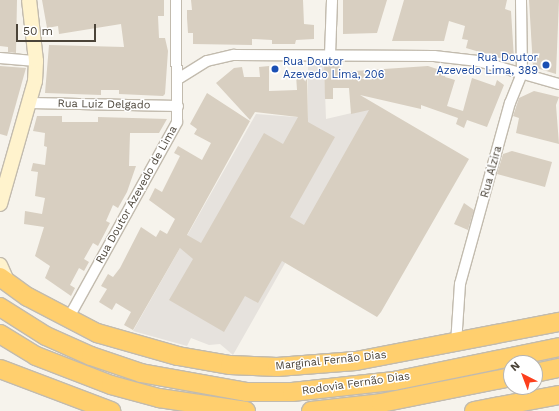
<!DOCTYPE html>
<html>
<head>
<meta charset="utf-8">
<style>
	body { margin:0 }
	#map { position:relative; width:559px; height:411px; overflow:hidden; background:#f6f3ec; font-family:"Work Sans",sans-serif }
	div>[style] { position:absolute }
	[style*='--x'] { left:calc(var(--x)*1px); top:calc(var(--y)*1px); width:calc(var(--w)*1px); rotate:calc(var(--a)*1deg) }
	.industrial>* { inset:0; background:#e6e2dd }
	.building>* { inset:0; background:#d8cfc1 }
	.roads { filter:drop-shadow(1px 0 #c2bbae) drop-shadow(-1px 0 #c2bbae) drop-shadow(0 1px #c2bbae) drop-shadow(0 -1px #c2bbae) }
	.street>* { height:10px; margin:-5px; padding:0 5px; transform-origin:5px; border-radius:5px; background:#fff }
	.secondary>* { height:14px; margin:-7px; padding:0 7px; transform-origin:7px; border-radius:7px; background:#fff3cd }
	.highway>* { height:18px; margin:-9px; padding:0 9px; transform-origin:9px; border-radius:9px; background:#ffcf6e }
	.dots>* { width:11px; height:11px; translate:-50% -50%; box-sizing:border-box; border:2px solid #fff; border-radius:50% }
	span { translate:-50% -50%; white-space:nowrap; text-align:center; line-height:1.15; -webkit-text-stroke:3px #fff; paint-order:stroke }
	.transit-label { font-size:11px; color:#164399 }
	.right { translate:-100% -50%; text-align:right }
	.left { translate:0 -50%; text-align:left }
	.street-label { font-size:11px; color:#4b4439 }
	.north { position:absolute; left:503px; top:355px; width:40px; height:40px; box-sizing:border-box; background:#fff; border:1px solid #b7b4b0; border-radius:50%; rotate:318deg; font-size:11px; font-weight:700; line-height:16px; text-align:center; color:#4b4439 }
	.north::after { content:''; display:block; margin:auto; width:14px; height:18px; background:#fc3f1d; clip-path:polygon(50% 0,100% 100%,50% 72%,0 100%) }
	.scale { position:absolute; left:16px; top:24px; width:80px; height:18px; box-sizing:border-box; border:2px solid #4b4439; border-top:0; padding-left:5px; font-size:12px; line-height:14px; white-space:nowrap; color:#4b4439; -webkit-text-stroke:3px #fff; paint-order:stroke }
</style>
</head>
<body>
<div id="map">
	<div class="industrial">
		<div style="clip-path:polygon(324px 65px,326px 119px,373px 108px,233px 355px,220px 344px,209px 345px,191px 338px,187px 346px,133px 331px,256px 114px,308px 118px,308px 66px)"></div>
	</div>
	<div class="building">
		<div style="clip-path:polygon(0 0,17px 0,16px 53px,8px 52px,8px 47px,0 46px)"></div>
		<div style="clip-path:polygon(42px 0,164px 0,164px 16px,158px 16px,159px 38px,165px 38px,168px 51px,165px 94px,163px 96px,119px 94px,119px 90px,101px 90px,101px 95px,45px 93px,49px 45px,124px 47px,121px 24px,59px 34px,58px 26px,47px 28px)"></div>
		<div style="clip-path:polygon(191px 0,303px 0,304px 24px,314px 25px,314px 39px,296px 40px,295px 44px,272px 44px,272px 40px,252px 39px,252px 45px,193px 44px,193px 33px,188px 33px,187px 18px,187px 10px,192px 10px)"></div>
		<div style="clip-path:polygon(343px 0,387px 0,377px 33px,343px 34px)"></div>
		<div style="clip-path:polygon(404px 0,507px 0,505px 9px,511px 11px,514px 59px,510px 61px,466px 48px,468px 40px,462px 39px,465px 26px,449px 21px,444px 41px,392px 41px)"></div>
		<div style="clip-path:polygon(529px 0,559px 0,556px 74px,533px 67px)"></div>
		<div style="clip-path:polygon(324px 65px,340px 65px,340px 72px,428px 66px,446px 72px,445px 77px,455px 80px,447px 106px,463px 111px,472px 78px,495px 86px,497px 80px,504px 85px,487px 127px,467px 120px,464px 128px,456px 124px,458px 118px,421px 105px,421px 109px,360px 95px,469px 159px,381px 312px,377px 317px,282px 261px,258px 303px,245px 296px,224px 332px,169px 300px,193px 259px,180px 248px,133px 330px,124px 325px,131px 312px,116px 303px,112px 310px,99px 302px,107px 289px,101px 286px,108px 274px,113px 277px,120px 268px,141px 227px,156px 237px,160px 230px,167px 234px,175px 219px,149px 200px,155px 188px,162px 192px,180px 156px,174px 153px,178px 146px,202px 160px,211px 143px,194px 134px,197px 129px,190px 124px,207px 93px,250px 121px,187px 235px,201px 243px,264px 133px,283px 144px,298px 117px,255px 112px,250px 120px,216px 83px,234px 68px,242px 67px,244px 77px,260px 77px,259px 67px,269px 66px,269px 91px,297px 90px,296px 75px,307px 71px,308px 122px,335px 137px,290px 217px,304px 225px,369px 110px,351px 114px,349px 88px,333px 88px,333px 99px,325px 99px)"></div>
		<div style="clip-path:polygon(0 66px,26px 68px,7px 136px,0 134px)"></div>
		<div style="clip-path:polygon(534px 91px,559px 97px,556px 105px,559px 144px,516px 133px,519px 118px,513px 116px,519px 98px)"></div>
		<div style="clip-path:polygon(37px 116px,62px 116px,62px 122px,98px 122px,98px 117px,167px 119px,159px 133px,130px 133px,129px 166px,136px 166px,127px 192px,118px 208px,113px 205px,106px 221px,110px 223px,98px 246px,93px 243px,84px 259px,89px 262px,84px 271px,79px 268px,70px 285px,75px 288px,71px 296px,45px 278px,50px 266px,35px 256px,44px 227px,24px 224px,25px 211px,42px 214px,45px 198px,35px 196px,38px 172px,31px 171px,33px 163px,45px 165px,47px 147px,44px 146px,45px 133px,33px 131px)"></div>
		<div style="clip-path:polygon(512px 151px,552px 162px,545px 187px,497px 174px,503px 154px)"></div>
		<div style="clip-path:polygon(464px 203px,474px 210px,468px 230px,454px 224px)"></div>
	</div>
	<div class="roads">
		<div class="street">
			<div style="--x:330;--y:55;--w:55;--a:-87.9"></div>
			<div style="--x:0;--y:58;--w:36;--a:5"></div>
			<div style="--x:178;--y:79;--w:34;--a:-32"></div>
			<div style="--x:207;--y:61;--w:28;--a:-13"></div>
			<div style="--x:234;--y:55;--w:200;--a:0.3"></div>
			<div style="--x:434;--y:56;--w:44;--a:6.5"></div>
			<div style="--x:478;--y:61;--w:84;--a:15.9"></div>
			<div style="--x:30;--y:103;--w:148;--a:1.2"></div>
			<div style="--x:68;--y:319;--w:225;--a:-61"></div>
			<div style="--x:177;--y:122;--w:122;--a:-90.5"></div>
			<div style="--x:456;--y:344;--w:60;--a:-86.2"></div>
			<div style="--x:460;--y:284;--w:188;--a:-74.6"></div>
			<div style="--x:510;--y:103;--w:32;--a:-68"></div>
			<div style="--x:522;--y:73;--w:73;--a:-90.8"></div>
		</div>
		<div class="secondary">
			<div style="--x:0;--y:204;--w:128;--a:-74.1"></div>
			<div style="--x:35;--y:81;--w:20;--a:-87"></div>
			<div style="--x:36;--y:61;--w:61;--a:-96.5"></div>
			<div style="--x:0;--y:265;--w:20;--a:66"></div>
		</div>
		<div class="highway">
			<div style="--x:0;--y:277;--w:34;--a:36"></div>
			<div style="--x:28;--y:297;--w:78;--a:27.6"></div>
			<div style="--x:97;--y:333;--w:84;--a:15.9"></div>
			<div style="--x:178;--y:356;--w:53;--a:9.8"></div>
			<div style="--x:230;--y:365;--w:47;--a:2.4"></div>
			<div style="--x:277;--y:367;--w:79;--a:-4.3"></div>
			<div style="--x:356;--y:361;--w:207;--a:-10.9"></div>
			<div style="--x:0;--y:307;--w:54;--a:32.2"></div>
			<div style="--x:46;--y:336;--w:49;--a:24"></div>
			<div style="--x:91;--y:356;--w:53;--a:18.8"></div>
			<div style="--x:141;--y:373;--w:108;--a:10.2"></div>
			<div style="--x:247;--y:392;--w:45;--a:0"></div>
			<div style="--x:292;--y:392;--w:103;--a:-6.2"></div>
			<div style="--x:394;--y:381;--w:168;--a:-11.6"></div>
			<div style="--x:0;--y:334;--w:42;--a:31.4"></div>
			<div style="--x:36;--y:356;--w:80;--a:21.1"></div>
			<div style="--x:111;--y:385;--w:50;--a:15.2"></div>
			<div style="--x:159;--y:398;--w:88;--a:8.5"></div>
			<div style="--x:0;--y:369;--w:119;--a:20.7"></div>
			<div style="--x:535;--y:373;--w:25;--a:-12"></div>
			<div style="--x:311;--y:411;--w:70;--a:-6.5"></div>
			<div style="--x:381;--y:403;--w:133;--a:-11.3"></div>
			<div style="--x:474;--y:411;--w:86;--a:-10.7"></div>
		</div>
	</div>
	<div class="dots">
		<div style="left:546px;top:65px;background:#1a4fb4"></div>
		<div style="left:275px;top:69px;background:#1a4fb4"></div>
	</div>
	<div class="transit-label">
		<span class="right" style="left:538px;top:65px">Rua Doutor<br>Azevedo Lima, 389</span>
		<span class="left" style="left:283px;top:69px">Rua Doutor<br>Azevedo Lima, 206</span>
	</div>
	<div class="street-label">
		<span style="left:104px;top:105px;rotate:1deg">Rua Luiz Delgado</span>
		<span style="left:492px;top:172px;rotate:-75deg">Rua Alzira</span>
		<span style="left:137px;top:195px;rotate:-61deg">Rua Doutor Azevedo de Lima</span>
		<span style="left:331px;top:361px;rotate:-6deg">Marginal Fernão Dias</span>
		<span style="left:356px;top:384px;rotate:-8deg">Rodovia Fernão Dias</span>
	</div>
	<div class="north">N</div>
	<div class="scale">50 m</div>
</div>
</body>
</html>
